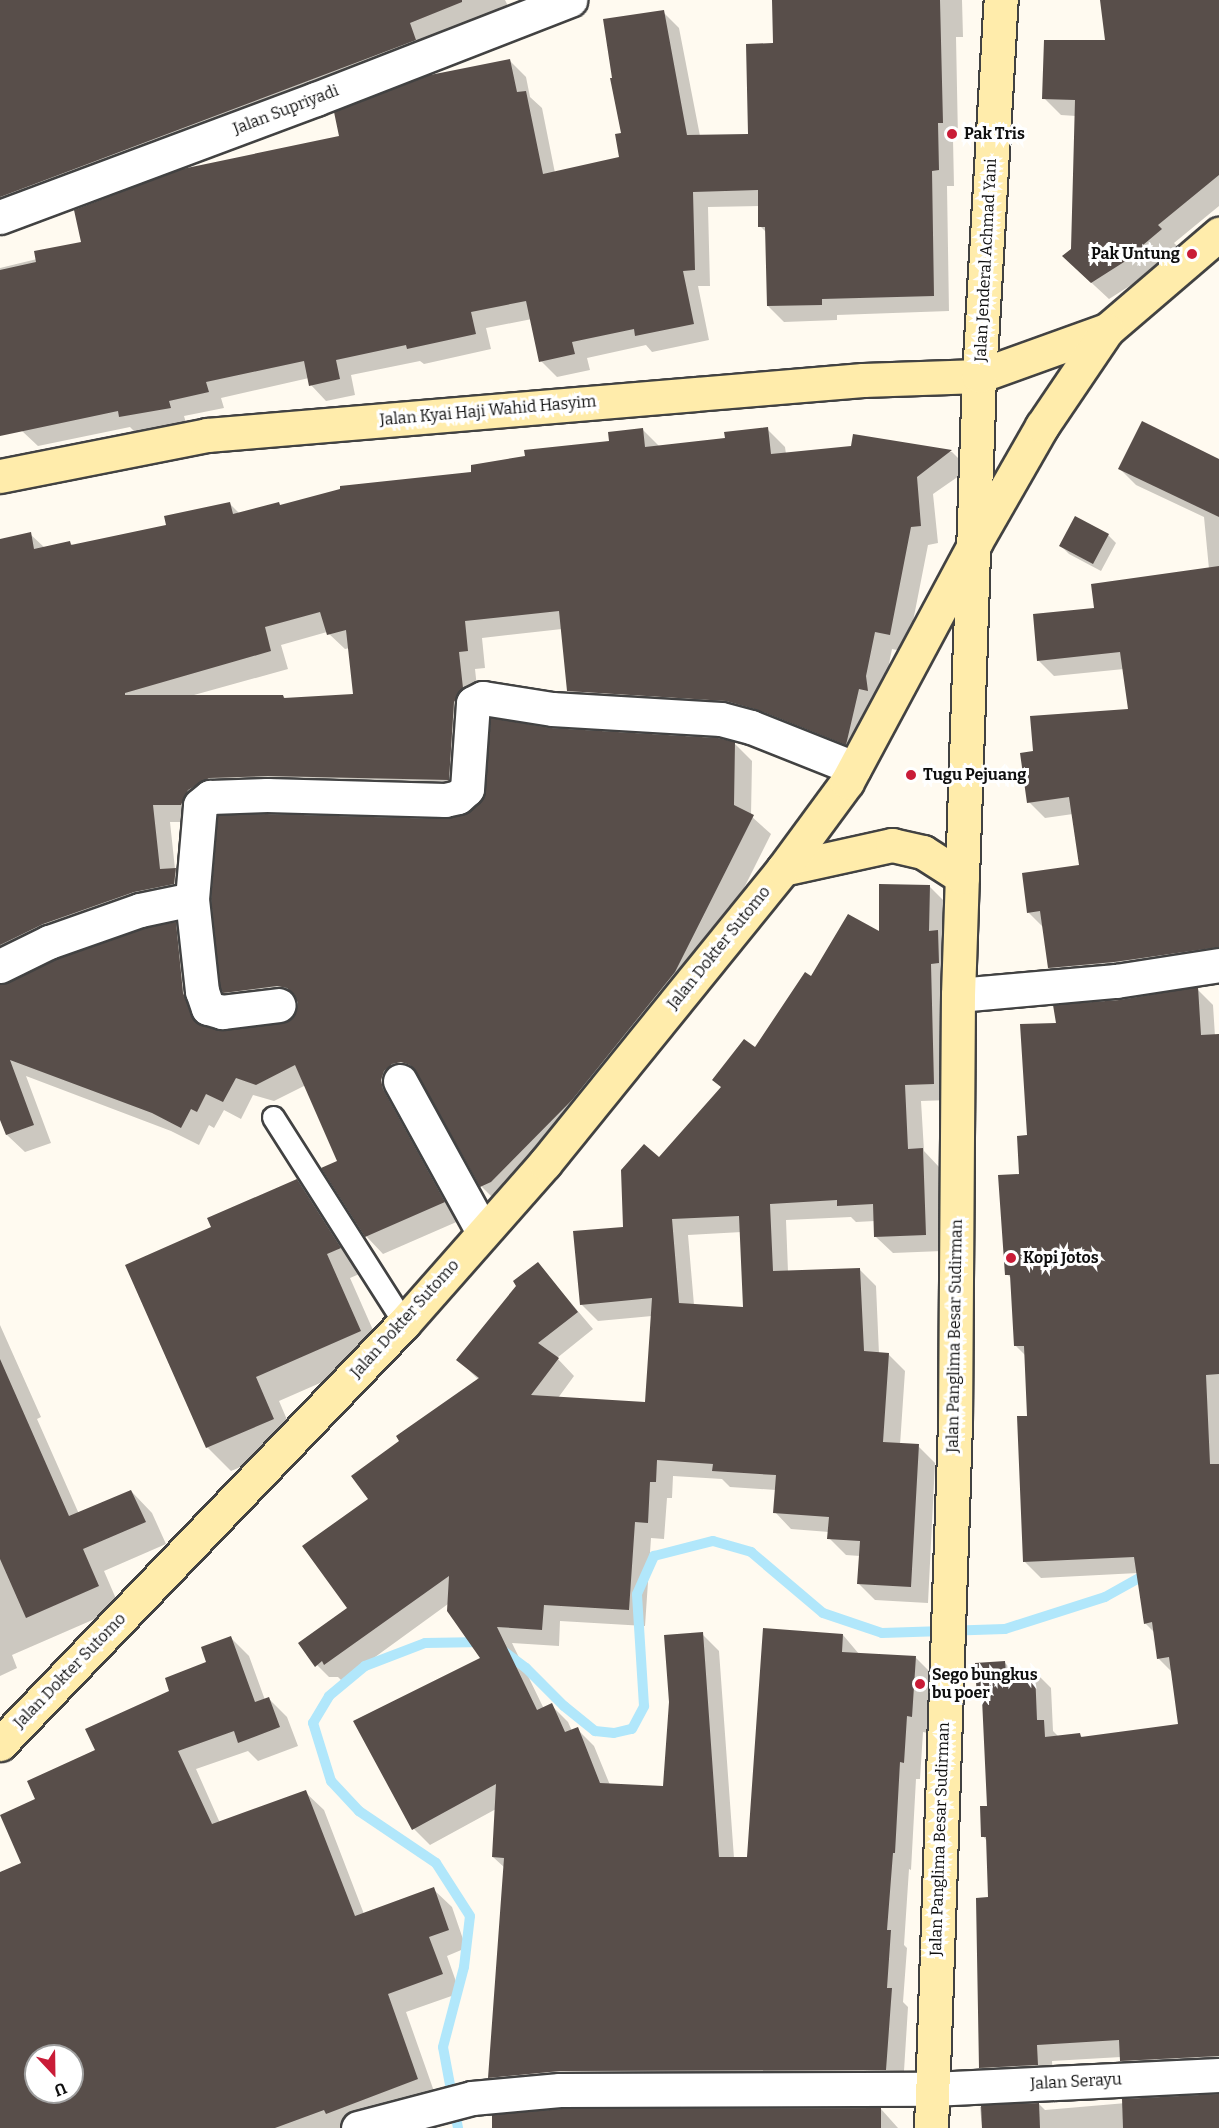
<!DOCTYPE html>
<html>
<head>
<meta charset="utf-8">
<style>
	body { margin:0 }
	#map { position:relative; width:1219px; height:2128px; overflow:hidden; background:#fffaf0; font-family:Bitter,serif }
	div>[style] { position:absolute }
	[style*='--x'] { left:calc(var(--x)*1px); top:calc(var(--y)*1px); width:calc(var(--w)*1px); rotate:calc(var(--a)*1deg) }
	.shadow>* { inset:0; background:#0003 }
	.stream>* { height:10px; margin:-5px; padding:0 5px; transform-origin:5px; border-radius:5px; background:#b1e7fb }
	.building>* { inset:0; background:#584e4a }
	.roads { filter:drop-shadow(2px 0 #424242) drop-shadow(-2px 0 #424242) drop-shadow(0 2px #424242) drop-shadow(0 -2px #424242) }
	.lane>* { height:21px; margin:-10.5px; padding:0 10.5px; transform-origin:10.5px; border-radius:10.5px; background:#fff }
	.street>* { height:33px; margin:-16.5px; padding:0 16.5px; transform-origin:16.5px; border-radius:16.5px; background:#fff }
	.secondary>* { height:33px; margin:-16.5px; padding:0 16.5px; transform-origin:16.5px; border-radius:16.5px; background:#ffecab }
	.dots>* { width:16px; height:16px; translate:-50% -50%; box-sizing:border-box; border:3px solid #fff; border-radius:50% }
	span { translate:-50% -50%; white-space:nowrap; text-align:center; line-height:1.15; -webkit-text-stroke:6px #fff; paint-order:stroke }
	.street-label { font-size:16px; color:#0f0f0f }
	.poi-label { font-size:16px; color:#0f0f0f; font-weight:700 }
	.left { translate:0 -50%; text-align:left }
	.right { translate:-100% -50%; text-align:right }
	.north { position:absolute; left:24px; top:2044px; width:60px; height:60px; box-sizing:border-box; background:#fff; border:2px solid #9f9f9f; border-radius:50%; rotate:158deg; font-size:16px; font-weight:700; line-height:24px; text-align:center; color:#0f0f0f }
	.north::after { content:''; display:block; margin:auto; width:21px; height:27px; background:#c91c37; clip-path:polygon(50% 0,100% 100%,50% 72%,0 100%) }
</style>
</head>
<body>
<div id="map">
	<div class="shadow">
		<div style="clip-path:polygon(0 0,505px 0,508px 6px,424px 38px,431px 55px,0 219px)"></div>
		<div style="clip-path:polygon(773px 0,962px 0,963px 37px,956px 37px,958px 139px,953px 139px,954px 186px,947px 186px,949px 311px,837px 315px,837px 320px,784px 322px,768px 306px,766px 232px,760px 226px,760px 206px,708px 207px,710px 286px,698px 286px,709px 340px,652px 352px,646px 345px,587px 358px,590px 370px,557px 377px,541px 361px,532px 319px,486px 328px,491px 349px,424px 364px,420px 361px,351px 375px,355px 395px,326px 401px,311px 385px,309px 378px,221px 398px,224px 408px,184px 416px,186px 423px,136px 433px,130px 427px,38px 446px,22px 431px,0 423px,0 268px,37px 259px,82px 243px,341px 137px,510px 61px,526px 77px,530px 97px,542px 108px,555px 173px,621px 158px,623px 134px,663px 12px,679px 28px,700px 136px,750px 135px,774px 45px)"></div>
		<div style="clip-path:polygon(1101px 0,1219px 0,1219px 206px,1174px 243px,1178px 247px,1158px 263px,1161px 266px,1109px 299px,1081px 273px,1072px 250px,1076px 116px,1061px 115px,1044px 98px,1106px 42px)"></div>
		<div style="clip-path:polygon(evenodd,767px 429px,785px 447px,786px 454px,853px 447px,854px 436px,952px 452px,969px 469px,933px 494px,938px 543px,928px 545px,907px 652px,892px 649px,883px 694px,863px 761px,586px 708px,568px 690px,562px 629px,482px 638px,485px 668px,475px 669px,479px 706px,466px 797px,228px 795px,199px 822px,170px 822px,175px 869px,193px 887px,0 978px,0 540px,30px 534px,45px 548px,70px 543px,74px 546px,168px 526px,230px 504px,240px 514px,473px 473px,611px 442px,643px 430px,660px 447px,727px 439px,767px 429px,327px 632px,345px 649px,350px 648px,355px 696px,286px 699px,283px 696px,194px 695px,288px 669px,281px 645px,327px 632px)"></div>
		<div style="clip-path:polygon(1219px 461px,1219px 964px,1065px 984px,1049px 968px,1043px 927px,1028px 912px,1080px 866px,1073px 814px,1045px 818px,1029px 802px,1035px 752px,1130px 710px,1124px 669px,1054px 676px,1038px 660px,1096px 610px,1209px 569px,1204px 517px,1136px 485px,1120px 469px)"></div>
		<div style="clip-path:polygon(1108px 535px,1116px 543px,1101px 571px,1069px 554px,1061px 546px)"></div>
		<div style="clip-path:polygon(551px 729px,735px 744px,752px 761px,751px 816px,771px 834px,693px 990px,498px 1203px,481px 1186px,423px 1080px,420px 1079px,409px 1081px,461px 1220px,383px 1254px,366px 1236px,339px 1162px,306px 1085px,274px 1101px,253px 1095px,241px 1119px,224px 1110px,214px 1128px,209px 1125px,199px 1145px,171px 1131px,26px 1076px,51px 1143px,25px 1152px,7px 1135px,0 1116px,0 986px,175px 923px,193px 941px,200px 1012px,206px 1027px,224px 1032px,292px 1021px,298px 1012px,299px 1004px,243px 1010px,225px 992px,445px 820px,463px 817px,481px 804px)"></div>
		<div style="clip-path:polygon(evenodd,929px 886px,946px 903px,950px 1100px,921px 1101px,924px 1151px,939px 1167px,942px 1251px,893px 1253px,876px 1237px,875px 1221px,856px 1222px,851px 1217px,786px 1220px,788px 1272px,859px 1269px,876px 1286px,879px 1354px,888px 1354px,905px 1371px,900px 1445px,918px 1446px,935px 1463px,928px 1603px,875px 1600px,858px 1583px,860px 1556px,846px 1555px,829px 1538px,829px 1532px,791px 1529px,775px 1512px,776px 1490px,730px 1487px,722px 1479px,673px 1476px,672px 1498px,667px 1498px,664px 1539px,651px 1538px,645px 1626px,560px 1621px,559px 1646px,512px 1643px,544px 1709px,551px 1705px,568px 1722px,572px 1731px,577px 1729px,594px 1746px,610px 1785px,665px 1787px,702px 1634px,719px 1651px,734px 1858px,748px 1858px,843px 1635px,859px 1654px,915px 1657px,932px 1674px,928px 1733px,923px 1732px,920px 1779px,916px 1779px,911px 1870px,909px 1869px,904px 1945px,907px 1948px,903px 2002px,908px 2007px,903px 2087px,507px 2094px,490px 2077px,505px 1868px,493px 1857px,496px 1809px,430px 1845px,414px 1829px,482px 1659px,448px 1604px,342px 1681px,338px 1677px,329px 1677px,312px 1660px,349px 1608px,370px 1500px,479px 1380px,458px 1360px,538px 1264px,593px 1329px,557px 1358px,574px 1376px,558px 1398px,646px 1404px,652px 1316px,598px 1321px,581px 1304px,625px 1228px,660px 1159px,756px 1049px,811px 978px,880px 934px,929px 886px,742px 1232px,745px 1309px,694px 1305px,688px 1235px,742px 1232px)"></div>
		<div style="clip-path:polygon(1197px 989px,1213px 1005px,1215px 1036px,1219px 1036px,1219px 2073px,1137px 2076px,1121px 2060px,1121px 2057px,1052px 2061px,1053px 2081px,997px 2083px,981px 2067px,989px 1899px,987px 1841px,983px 1836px,989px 1807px,984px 1704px,978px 1698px,1005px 1663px,1015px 1673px,1035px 1672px,1051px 1688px,1053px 1731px,1059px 1737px,1079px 1734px,1083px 1738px,1180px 1726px,1172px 1672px,1158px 1658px,1155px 1633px,1145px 1623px,1138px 1573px,1041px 1578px,1025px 1562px,1029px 1417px,1026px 1356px,1015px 1345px,1012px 1279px,1007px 1274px,1020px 1175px,1058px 1024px,1119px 1001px)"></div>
		<div style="clip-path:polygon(297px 1180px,321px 1204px,364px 1272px,350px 1278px,384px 1355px,279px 1401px,297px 1443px,231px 1471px,207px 1447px,213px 1227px)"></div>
		<div style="clip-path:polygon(0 1325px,41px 1417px,37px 1419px,79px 1514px,131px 1491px,152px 1513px,166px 1544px,104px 1571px,120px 1608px,12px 1655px,17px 1668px,0 1676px)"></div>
		<div style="clip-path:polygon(evenodd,231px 1638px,249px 1656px,265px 1700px,269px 1699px,287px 1717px,298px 1746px,258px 1761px,248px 1751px,196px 1769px,220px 1823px,305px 1792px,324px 1810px,364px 1914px,433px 1889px,452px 1907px,466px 1948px,447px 1956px,460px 1993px,406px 2012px,436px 2097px,354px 2128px,0 2128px,0 1912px,73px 2016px,37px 1800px,208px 1663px,231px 1638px,36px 2056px,72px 2056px,72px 2092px,36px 2092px,36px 2056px)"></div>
		<div style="clip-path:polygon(1219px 2095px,1219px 2128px,982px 2128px,980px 2107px,1039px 2104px,1045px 2110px)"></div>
		<div style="clip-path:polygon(881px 2109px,898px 2128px,493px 2128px)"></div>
	</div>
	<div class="stream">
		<div style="--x:502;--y:1650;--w:30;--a:37"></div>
		<div style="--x:526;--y:1668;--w:54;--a:45"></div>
		<div style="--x:564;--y:1706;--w:40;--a:39"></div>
		<div style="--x:595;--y:1731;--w:19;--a:6"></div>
		<div style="--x:614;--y:1733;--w:18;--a:-13"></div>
		<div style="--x:632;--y:1729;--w:26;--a:-62"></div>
		<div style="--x:644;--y:1706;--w:112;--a:-93.6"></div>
		<div style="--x:637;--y:1594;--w:42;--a:-65.9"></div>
		<div style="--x:654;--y:1556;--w:61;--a:-14.3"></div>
		<div style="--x:713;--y:1541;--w:40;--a:16"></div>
		<div style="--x:751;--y:1552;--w:94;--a:40.3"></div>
		<div style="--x:823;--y:1613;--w:62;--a:18.7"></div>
		<div style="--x:882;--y:1633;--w:123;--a:-1.9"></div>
		<div style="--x:1005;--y:1629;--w:105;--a:-17.7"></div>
		<div style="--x:1105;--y:1597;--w:49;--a:-29.2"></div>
		<div style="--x:458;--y:2128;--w:82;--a:-100.5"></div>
		<div style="--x:443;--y:2047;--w:83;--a:-75.3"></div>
		<div style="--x:464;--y:1967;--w:51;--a:-83.3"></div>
		<div style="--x:470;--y:1916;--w:63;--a:-122.7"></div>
		<div style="--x:436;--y:1863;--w:93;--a:-146"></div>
		<div style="--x:359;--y:1811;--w:41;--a:-133"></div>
		<div style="--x:331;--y:1781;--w:61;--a:-107.2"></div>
		<div style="--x:313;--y:1723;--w:31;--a:-59"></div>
		<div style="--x:329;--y:1696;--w:47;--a:-39.8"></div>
		<div style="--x:365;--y:1666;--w:64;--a:-21"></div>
		<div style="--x:425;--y:1643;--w:58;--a:-1"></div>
	</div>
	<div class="building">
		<div style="clip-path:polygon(0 0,462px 0,462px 2px,410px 23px,416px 40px,0 197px)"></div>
		<div style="clip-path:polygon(772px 0,940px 0,943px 123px,938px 123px,939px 170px,932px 171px,934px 296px,822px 299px,822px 305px,767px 306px,765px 227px,758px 227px,758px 190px,693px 192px,695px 270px,683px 271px,694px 324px,635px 336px,634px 329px,572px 342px,575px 354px,539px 362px,526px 301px,471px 312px,476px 334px,407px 349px,406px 345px,336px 360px,340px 379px,309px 386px,304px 361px,206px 382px,209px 392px,169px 401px,171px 408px,119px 417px,118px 411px,0 436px,0 270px,36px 262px,34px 251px,81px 242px,74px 210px,182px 169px,339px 136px,334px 112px,430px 75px,510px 59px,517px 92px,526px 91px,543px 174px,619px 157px,615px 134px,621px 133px,610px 78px,612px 78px,603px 19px,664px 10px,687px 135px,748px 134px,746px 44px,773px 43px)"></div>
		<div style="clip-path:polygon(1100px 0,1219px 0,1219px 175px,1158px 225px,1162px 229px,1143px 245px,1146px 248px,1091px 283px,1062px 256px,1071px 249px,1075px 100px,1042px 99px,1044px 40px,1105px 40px)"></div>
		<div style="clip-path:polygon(1142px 421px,1219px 459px,1219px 517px,1118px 469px)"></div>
		<div style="clip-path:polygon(evenodd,768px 427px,771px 454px,851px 446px,853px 434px,952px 450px,917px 477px,921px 526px,911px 527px,890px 635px,875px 632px,866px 676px,868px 691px,859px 689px,846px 745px,758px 710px,726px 701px,567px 691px,559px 611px,465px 621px,468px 651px,459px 652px,463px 688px,454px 702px,449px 780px,268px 776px,209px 778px,188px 790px,181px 805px,153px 805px,160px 869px,176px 868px,174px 884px,134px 892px,43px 924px,0 945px,0 539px,31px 532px,34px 549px,70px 541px,71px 545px,166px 525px,164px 516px,230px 502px,233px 514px,279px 502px,280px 505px,340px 489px,340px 486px,471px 472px,471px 465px,525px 456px,524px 450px,609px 441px,608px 432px,643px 428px,645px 447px,725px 438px,724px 432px,768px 427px,320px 612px,327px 635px,346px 630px,353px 694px,284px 698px,283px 695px,125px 695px,125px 693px,271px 651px,265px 627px,320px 612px)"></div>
		<div style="clip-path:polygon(1075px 516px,1109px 534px,1093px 564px,1059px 546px)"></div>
		<div style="clip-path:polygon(1219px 566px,1219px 947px,1114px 962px,1048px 968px,1040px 911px,1027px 913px,1022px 873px,1079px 865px,1069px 797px,1027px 803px,1020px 753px,1033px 751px,1030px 716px,1128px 709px,1120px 652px,1037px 661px,1033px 614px,1094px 608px,1091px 584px)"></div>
		<div style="clip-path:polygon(491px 718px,551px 728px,718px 738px,735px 742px,734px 805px,754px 815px,675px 972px,572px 1100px,491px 1182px,480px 1187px,416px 1072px,410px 1065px,401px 1062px,392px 1064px,384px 1071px,381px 1080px,383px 1089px,445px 1202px,365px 1237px,321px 1168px,337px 1161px,295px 1065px,256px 1085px,236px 1078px,223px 1102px,206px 1094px,197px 1112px,191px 1109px,181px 1128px,152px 1113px,10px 1060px,34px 1125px,6px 1135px,0 1120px,0 985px,56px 959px,145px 928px,176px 922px,183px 993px,196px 1022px,224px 1031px,290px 1020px,296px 1013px,298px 1003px,294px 994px,287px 988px,277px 986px,223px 993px,220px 987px,211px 899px,218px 815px,267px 814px,444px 819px,462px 815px,479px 803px,485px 791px)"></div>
		<div style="clip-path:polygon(evenodd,879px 884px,930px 885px,929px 931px,938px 930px,939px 963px,931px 964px,934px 1084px,905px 1085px,908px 1149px,923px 1148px,926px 1235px,874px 1237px,873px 1204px,837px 1206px,837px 1200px,770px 1204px,773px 1271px,860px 1268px,864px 1351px,889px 1353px,883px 1442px,919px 1444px,911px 1587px,857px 1584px,860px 1541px,827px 1539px,829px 1517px,773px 1513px,776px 1475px,712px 1471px,713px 1464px,657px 1460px,656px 1482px,650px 1482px,648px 1523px,635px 1522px,629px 1610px,544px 1605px,542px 1630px,497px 1627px,537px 1710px,552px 1703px,565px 1732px,578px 1727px,600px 1783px,663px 1786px,669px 1702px,664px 1635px,703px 1632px,719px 1857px,747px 1857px,763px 1628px,843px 1634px,842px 1652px,916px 1656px,912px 1717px,907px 1716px,904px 1763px,900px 1762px,895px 1853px,893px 1853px,887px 1930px,891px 1930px,887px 1988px,892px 1988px,886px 2070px,560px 2071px,488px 2078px,504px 1858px,492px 1857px,496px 1784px,412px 1830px,353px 1721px,480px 1658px,447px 1611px,449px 1576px,324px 1665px,322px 1661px,315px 1667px,298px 1643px,347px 1608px,302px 1546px,368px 1499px,351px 1476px,399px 1441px,396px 1436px,479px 1378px,456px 1360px,516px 1286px,513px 1281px,538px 1262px,578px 1312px,538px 1343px,559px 1358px,531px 1395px,645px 1402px,652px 1298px,580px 1305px,573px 1231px,623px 1227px,621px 1170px,644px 1144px,659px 1157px,721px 1087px,712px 1080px,744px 1039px,755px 1047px,805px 972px,811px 976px,848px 914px,879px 931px,879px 884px,739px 1216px,743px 1307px,679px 1303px,672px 1219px,739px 1216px)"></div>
		<div style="clip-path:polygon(1198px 987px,1201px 1035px,1219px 1034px,1219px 1374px,1206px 1375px,1210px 1464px,1219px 1464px,1219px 2056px,1120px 2061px,1119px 2040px,1037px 2045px,1038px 2065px,979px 2068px,976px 1898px,988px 1897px,986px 1837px,981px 1837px,980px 1806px,987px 1806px,982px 1699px,977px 1699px,975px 1663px,1005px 1661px,1006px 1672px,1035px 1671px,1037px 1720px,1044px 1720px,1045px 1737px,1080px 1733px,1081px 1737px,1178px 1724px,1169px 1657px,1157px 1659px,1152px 1622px,1144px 1624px,1134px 1557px,1023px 1562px,1017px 1416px,1027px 1416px,1024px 1346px,1014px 1346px,1010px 1275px,1005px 1275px,998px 1175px,1019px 1174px,1017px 1136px,1027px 1135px,1020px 1024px,1056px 1023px,1053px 1005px,1119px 1000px)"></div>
		<div style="clip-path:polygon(297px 1179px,341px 1248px,327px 1254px,361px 1331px,256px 1377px,274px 1419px,206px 1448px,125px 1265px,211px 1227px,207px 1218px)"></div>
		<div style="clip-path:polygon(0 1359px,69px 1516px,131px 1490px,146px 1522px,83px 1549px,99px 1586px,26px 1618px,0 1559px)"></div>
		<div style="clip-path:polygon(evenodd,231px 1636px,255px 1702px,269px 1697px,280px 1727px,238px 1743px,234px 1731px,178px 1751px,212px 1824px,306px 1790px,355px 1916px,434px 1887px,449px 1930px,429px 1937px,443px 1974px,388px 1994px,418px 2079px,326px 2114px,324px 2110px,275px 2128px,0 2128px,0 1872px,21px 1863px,0 1815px,35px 1799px,27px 1781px,95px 1750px,85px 1729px,169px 1691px,165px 1678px,206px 1662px,201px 1647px,231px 1636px,36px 2056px,72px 2056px,72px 2092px,36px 2092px,36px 2056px)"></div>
		<div style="clip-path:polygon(1219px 2094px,1219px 2128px,1123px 2128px,1122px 2099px)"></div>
		<div style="clip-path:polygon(1039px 2103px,1040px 2128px,982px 2128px,981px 2105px)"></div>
		<div style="clip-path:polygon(881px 2108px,881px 2128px,492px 2128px,492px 2115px,561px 2109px)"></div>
	</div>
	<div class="roads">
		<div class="lane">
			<div style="--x:273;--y:1117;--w:244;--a:57.5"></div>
		</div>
		<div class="street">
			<div style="--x:0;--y:217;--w:337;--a:-20.5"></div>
			<div style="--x:316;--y:99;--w:273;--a:-21.3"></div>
			<div style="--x:192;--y:899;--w:94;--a:-85.1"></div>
			<div style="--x:200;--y:805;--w:13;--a:-39"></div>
			<div style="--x:210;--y:797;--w:57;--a:-2"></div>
			<div style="--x:267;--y:795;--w:178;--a:1.6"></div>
			<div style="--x:445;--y:800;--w:13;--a:-13"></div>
			<div style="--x:458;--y:797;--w:12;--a:-42"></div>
			<div style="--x:467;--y:789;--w:86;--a:-86"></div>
			<div style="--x:473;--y:703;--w:11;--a:-27"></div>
			<div style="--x:483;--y:698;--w:70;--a:9.1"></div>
			<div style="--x:552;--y:709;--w:169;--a:3.4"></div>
			<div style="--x:721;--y:719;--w:31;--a:15"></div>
			<div style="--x:751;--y:727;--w:111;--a:21.7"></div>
			<div style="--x:0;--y:966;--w:55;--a:-26.1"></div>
			<div style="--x:49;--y:942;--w:96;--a:-19.4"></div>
			<div style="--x:140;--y:910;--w:53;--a:-11.9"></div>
			<div style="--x:192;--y:899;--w:93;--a:83.8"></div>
			<div style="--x:202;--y:991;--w:18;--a:71"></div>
			<div style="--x:208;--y:1008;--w:15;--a:16"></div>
			<div style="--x:222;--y:1012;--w:57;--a:-7"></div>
			<div style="--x:958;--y:995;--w:159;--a:-5.1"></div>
			<div style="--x:1116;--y:981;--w:104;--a:-8.8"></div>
			<div style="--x:400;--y:1081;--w:172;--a:61.2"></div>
			<div style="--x:358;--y:2128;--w:118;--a:-14.7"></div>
			<div style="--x:472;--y:2098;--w:88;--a:-5.2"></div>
			<div style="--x:560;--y:2090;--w:372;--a:-0.2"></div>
			<div style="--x:932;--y:2089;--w:287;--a:-2.8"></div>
		</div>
		<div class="secondary">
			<div style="--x:0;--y:476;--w:211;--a:-11.2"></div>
			<div style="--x:207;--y:435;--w:658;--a:-4.79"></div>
			<div style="--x:863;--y:380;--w:116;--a:-2"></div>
			<div style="--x:979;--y:376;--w:136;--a:-19.8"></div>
			<div style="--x:1107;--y:330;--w:148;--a:-40.6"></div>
			<div style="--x:783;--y:869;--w:112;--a:-12.4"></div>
			<div style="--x:892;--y:845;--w:32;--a:13"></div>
			<div style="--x:923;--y:852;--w:46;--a:32.7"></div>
			<div style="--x:0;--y:1744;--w:583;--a:-46.18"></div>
			<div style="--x:404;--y:1323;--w:213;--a:-48.6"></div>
			<div style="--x:545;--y:1163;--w:378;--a:-51"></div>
			<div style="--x:783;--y:869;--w:108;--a:-53.7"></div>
			<div style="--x:847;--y:782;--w:271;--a:-61.8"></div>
			<div style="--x:975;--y:543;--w:135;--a:-60.2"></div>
			<div style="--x:1042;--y:426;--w:116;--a:-55.9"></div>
			<div style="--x:931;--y:2128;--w:704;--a:-88.05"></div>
			<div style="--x:955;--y:1424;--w:429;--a:-89.6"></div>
			<div style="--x:958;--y:995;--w:118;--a:-88.1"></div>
			<div style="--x:962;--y:877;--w:501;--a:-88.06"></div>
			<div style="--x:979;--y:376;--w:377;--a:-86.7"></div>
		</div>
	</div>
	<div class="dots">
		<div style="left:952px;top:134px;background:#c91c37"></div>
		<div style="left:1192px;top:254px;background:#c91c37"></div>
		<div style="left:911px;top:775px;background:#c91c37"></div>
		<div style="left:1011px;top:1258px;background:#c91c37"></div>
		<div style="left:920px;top:1684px;background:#c91c37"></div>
	</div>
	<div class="street-label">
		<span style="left:286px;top:110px;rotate:-21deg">Jalan Supriyadi</span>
		<span style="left:986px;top:260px;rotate:-87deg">Jalan Jenderal Achmad Yani</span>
		<span style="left:488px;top:411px;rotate:-5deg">Jalan Kyai Haji Wahid Hasyim</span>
		<span style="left:719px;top:948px;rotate:-51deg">Jalan Dokter Sutomo</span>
		<span style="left:405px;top:1319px;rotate:-48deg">Jalan Dokter Sutomo</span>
		<span style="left:955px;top:1336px;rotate:-89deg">Jalan Panglima Besar Sudirman</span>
		<span style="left:70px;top:1671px;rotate:-46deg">Jalan Dokter Sutomo</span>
		<span style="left:940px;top:1839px;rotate:-88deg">Jalan Panglima Besar Sudirman</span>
		<span style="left:1076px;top:2082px;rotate:-3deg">Jalan Serayu</span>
	</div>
	<div class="poi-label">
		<span class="left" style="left:964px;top:134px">Pak Tris</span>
		<span class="right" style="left:1180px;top:254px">Pak Untung</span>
		<span class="left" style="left:923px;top:775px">Tugu Pejuang</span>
		<span class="left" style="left:1023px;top:1258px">Kopi Jotos</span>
		<span class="left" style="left:932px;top:1684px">Sego bungkus<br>bu poer</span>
	</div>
	<div class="north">U</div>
</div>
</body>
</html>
